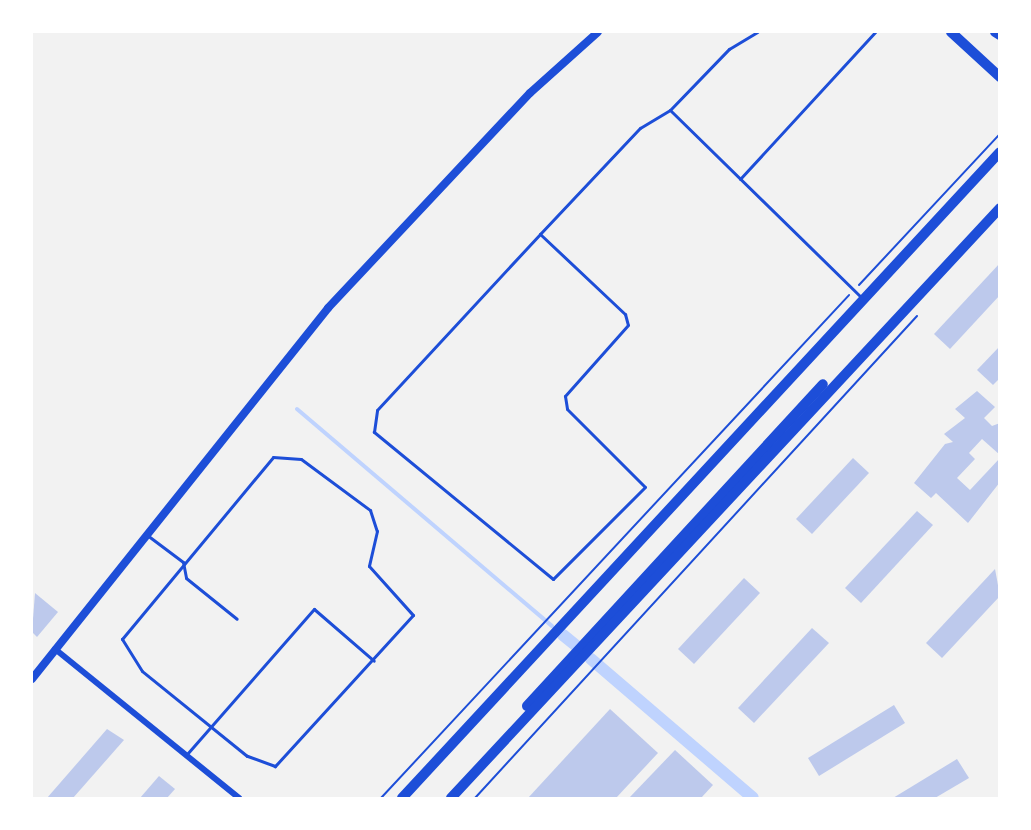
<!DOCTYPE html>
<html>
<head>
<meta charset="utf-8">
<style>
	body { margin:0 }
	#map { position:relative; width:1031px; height:830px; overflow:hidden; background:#f2f2f2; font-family:Commissioner,sans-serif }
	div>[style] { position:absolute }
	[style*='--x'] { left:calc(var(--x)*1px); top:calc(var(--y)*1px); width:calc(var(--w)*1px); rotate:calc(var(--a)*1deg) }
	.stream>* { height:4px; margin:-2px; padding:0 2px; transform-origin:2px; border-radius:2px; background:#bfd3fe }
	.canal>* { height:12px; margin:-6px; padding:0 6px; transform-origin:6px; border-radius:6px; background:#bfd3fe }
	.building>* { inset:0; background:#bdc9ec }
	.path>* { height:2px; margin:-1px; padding:0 1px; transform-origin:1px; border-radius:1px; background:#1d4ed8 }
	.service>* { height:3px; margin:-1.5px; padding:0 1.5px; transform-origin:1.5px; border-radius:1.5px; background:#1d4ed8 }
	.minor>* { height:6px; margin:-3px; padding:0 3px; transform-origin:3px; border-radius:3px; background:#1d4ed8 }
	.tertiary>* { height:8px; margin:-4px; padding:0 4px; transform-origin:4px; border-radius:4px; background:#1d4ed8 }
	.primary>* { height:10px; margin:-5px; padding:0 5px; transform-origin:5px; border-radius:5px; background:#1d4ed8 }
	span { translate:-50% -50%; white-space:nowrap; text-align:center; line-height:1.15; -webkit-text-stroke:4.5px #fff; paint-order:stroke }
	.frame { position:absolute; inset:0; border:33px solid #fff; pointer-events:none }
</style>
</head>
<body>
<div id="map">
	<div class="stream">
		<div style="--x:297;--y:409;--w:335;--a:40.4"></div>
		<div style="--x:562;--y:634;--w:1;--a:45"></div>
	</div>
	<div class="canal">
		<div style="--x:563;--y:635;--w:22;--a:39"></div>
		<div style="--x:591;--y:659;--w:213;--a:40.6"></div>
	</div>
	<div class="building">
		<div style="clip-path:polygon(1000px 263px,1000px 295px,950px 349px,934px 334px)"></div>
		<div style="clip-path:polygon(1000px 346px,1000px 378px,993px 385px,977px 370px)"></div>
		<div style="clip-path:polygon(977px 391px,995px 407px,984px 418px,992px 426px,1000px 423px,1000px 455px,982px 439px,969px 453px,975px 459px,957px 478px,970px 490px,1000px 458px,1000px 482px,968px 523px,936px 493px,931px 498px,914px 483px,945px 444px,953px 442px,944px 434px,965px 418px,955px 409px)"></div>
		<div style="clip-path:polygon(853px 458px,869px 473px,812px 534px,796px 519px)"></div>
		<div style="clip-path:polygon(917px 511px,933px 525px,861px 603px,845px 588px)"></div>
		<div style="clip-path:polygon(995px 569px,1000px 596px,942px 658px,926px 643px)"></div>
		<div style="clip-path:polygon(744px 578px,760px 593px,694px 664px,678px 649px)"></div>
		<div style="clip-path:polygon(35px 593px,58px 612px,37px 637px,32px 632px)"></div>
		<div style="clip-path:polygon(812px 628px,829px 643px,754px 723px,738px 708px)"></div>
		<div style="clip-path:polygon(894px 705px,905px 723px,819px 776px,808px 758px)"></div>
		<div style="clip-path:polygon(610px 709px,658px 753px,616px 798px,528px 798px)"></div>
		<div style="clip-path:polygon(107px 729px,124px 740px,73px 798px,47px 798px)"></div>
		<div style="clip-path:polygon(675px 750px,713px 785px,701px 798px,629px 798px)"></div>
		<div style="clip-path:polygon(957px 759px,969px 778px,935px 798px,893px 798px)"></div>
		<div style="clip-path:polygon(159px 776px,175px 789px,167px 798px,140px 798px)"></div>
	</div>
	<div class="path">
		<div style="--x:859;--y:285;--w:207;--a:-47"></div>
		<div style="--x:381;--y:798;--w:687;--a:-47.06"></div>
		<div style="--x:475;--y:798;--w:654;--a:-47.48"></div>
	</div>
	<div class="service">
		<div style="--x:670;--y:110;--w:269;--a:44.4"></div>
		<div style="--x:740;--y:179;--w:200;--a:-47.4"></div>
		<div style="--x:540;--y:234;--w:117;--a:43.3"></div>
		<div style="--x:625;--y:314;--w:11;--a:75"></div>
		<div style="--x:628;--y:325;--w:95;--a:131.6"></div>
		<div style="--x:565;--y:396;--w:13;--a:81"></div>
		<div style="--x:567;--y:409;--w:110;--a:45"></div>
		<div style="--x:645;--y:487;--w:130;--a:135"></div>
		<div style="--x:553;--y:579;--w:232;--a:-140.6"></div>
		<div style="--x:374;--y:432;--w:22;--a:-82"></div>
		<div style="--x:377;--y:410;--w:240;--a:-47.2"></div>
		<div style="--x:540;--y:234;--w:146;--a:-46.7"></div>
		<div style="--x:640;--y:128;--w:35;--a:-31"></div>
		<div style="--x:670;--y:110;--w:85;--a:-46"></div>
		<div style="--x:729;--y:49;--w:33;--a:-31"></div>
		<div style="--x:273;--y:457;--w:28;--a:4"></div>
		<div style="--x:301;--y:459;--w:86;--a:36.5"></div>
		<div style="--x:370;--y:510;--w:22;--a:72"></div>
		<div style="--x:377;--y:531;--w:36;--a:103"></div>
		<div style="--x:369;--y:566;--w:66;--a:48.1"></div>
		<div style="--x:413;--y:615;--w:205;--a:132.4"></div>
		<div style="--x:275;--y:766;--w:30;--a:-160"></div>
		<div style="--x:247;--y:756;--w:135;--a:-141"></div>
		<div style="--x:142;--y:671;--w:38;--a:-122"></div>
		<div style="--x:122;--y:639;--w:236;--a:-50.3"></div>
		<div style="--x:147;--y:535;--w:45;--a:36.9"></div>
		<div style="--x:183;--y:562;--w:16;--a:79"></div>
		<div style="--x:186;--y:578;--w:65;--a:38.8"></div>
		<div style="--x:187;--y:754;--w:193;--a:-48.8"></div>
		<div style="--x:314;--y:609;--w:79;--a:40.9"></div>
	</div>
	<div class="minor">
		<div style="--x:55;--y:649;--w:237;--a:39"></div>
	</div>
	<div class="tertiary">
		<div style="--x:32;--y:679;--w:475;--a:-51.4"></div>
		<div style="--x:328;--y:308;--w:295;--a:-46.8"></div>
		<div style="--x:530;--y:93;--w:91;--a:-41.9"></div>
	</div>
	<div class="primary">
		<div style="--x:951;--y:32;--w:67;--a:42.6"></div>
		<div style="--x:995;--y:32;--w:6;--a:31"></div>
		<div style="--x:527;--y:706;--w:437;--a:-47.4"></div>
		<div style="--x:402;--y:798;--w:880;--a:-47.21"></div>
		<div style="--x:451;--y:798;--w:806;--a:-47.06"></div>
	</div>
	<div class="frame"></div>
</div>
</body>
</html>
